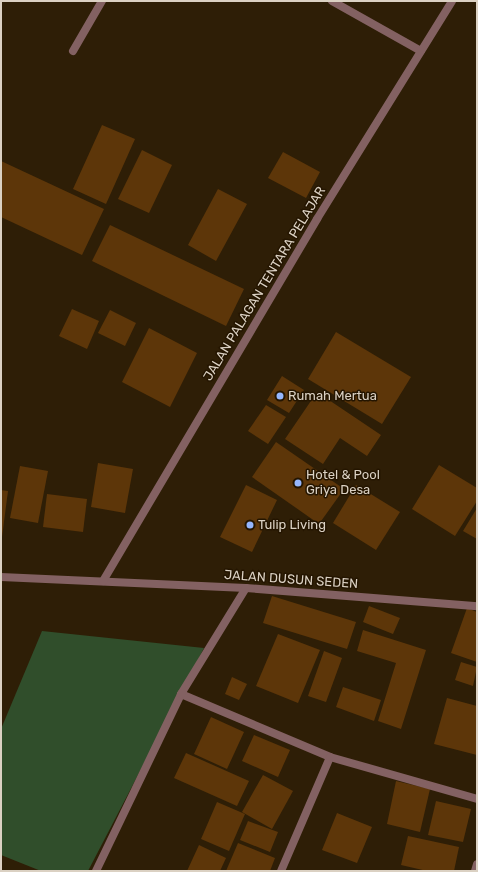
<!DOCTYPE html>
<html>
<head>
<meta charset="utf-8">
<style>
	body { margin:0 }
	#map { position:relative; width:478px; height:872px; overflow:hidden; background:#2e1e06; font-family:Rubik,sans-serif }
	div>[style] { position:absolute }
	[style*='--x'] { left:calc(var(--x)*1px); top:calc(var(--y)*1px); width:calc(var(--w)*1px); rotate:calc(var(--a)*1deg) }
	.green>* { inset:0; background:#304e2b }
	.building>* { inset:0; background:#5d3609 }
	.minor>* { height:8px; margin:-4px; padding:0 4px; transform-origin:4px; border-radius:4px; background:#836162 }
	.dots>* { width:11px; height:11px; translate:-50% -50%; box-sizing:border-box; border:2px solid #241500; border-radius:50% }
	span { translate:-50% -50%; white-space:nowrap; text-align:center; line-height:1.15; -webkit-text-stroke:3px #241500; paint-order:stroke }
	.street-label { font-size:13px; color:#dbd1c3 }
	.poi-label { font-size:13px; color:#dbd1c3 }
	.left { translate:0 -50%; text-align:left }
	.frame { position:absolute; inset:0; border:2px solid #dbd1c3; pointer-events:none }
</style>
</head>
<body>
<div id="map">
	<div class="green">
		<div style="clip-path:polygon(42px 631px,204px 648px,88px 871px,41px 871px,1px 855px,1px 729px)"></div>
	</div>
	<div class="building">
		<div style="clip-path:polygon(102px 125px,135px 139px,106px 204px,73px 189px)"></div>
		<div style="clip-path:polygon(142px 150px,172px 165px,149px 213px,118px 199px)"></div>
		<div style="clip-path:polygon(283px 152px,320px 172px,306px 198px,268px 178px)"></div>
		<div style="clip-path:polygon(1px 161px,104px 209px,82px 255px,1px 217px)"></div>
		<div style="clip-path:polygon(218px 189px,247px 204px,216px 261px,188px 245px)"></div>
		<div style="clip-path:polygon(110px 225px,244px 289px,226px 326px,92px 261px)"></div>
		<div style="clip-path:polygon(72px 309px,99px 321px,87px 349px,59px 336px)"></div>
		<div style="clip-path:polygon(110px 310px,136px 323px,125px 346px,98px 333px)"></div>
		<div style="clip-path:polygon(149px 328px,197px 353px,170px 407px,122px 382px)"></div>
		<div style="clip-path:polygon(336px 332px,411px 377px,382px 424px,308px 379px)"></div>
		<div style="clip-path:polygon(282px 376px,304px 390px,289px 413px,267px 400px)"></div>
		<div style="clip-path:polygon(317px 392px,381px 435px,367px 456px,340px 438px,323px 464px,285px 439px)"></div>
		<div style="clip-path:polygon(266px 405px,286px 417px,268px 444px,248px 431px)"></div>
		<div style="clip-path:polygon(276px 442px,344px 489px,319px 524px,252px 477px)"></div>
		<div style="clip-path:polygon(98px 463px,133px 469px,125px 513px,91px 507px)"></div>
		<div style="clip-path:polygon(439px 465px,477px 488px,477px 501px,455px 536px,412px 509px)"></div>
		<div style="clip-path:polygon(20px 466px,48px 471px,38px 523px,10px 518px)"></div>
		<div style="clip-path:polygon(246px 485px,277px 500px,252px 552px,220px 537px)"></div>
		<div style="clip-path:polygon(356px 485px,400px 512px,376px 550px,333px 523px)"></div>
		<div style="clip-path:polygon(1px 490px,8px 491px,2px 537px,1px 537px)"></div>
		<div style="clip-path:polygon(47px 494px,87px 499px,83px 532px,43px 527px)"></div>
		<div style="clip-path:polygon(477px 508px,477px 539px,463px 531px)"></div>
		<div style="clip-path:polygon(272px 596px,356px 622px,347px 649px,263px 623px)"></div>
		<div style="clip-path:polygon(369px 606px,400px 618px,393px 634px,363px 622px)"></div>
		<div style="clip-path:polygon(467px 608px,477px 612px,477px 662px,451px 653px)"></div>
		<div style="clip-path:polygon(363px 630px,426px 650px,401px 729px,378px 721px,396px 663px,357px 651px)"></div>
		<div style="clip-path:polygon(278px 634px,320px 650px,298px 703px,256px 686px)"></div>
		<div style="clip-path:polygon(324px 651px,342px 658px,326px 702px,308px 696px)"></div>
		<div style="clip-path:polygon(461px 662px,477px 667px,473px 686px,455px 680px)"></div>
		<div style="clip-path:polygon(232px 677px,247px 684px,239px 700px,225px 694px)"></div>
		<div style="clip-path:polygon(343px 687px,381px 700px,374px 721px,336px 707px)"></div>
		<div style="clip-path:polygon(447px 698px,477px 706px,477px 755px,434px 744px)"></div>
		<div style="clip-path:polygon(211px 717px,244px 732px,227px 769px,194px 754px)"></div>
		<div style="clip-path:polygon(254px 735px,290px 750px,278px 777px,242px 761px)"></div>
		<div style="clip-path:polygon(186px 753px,249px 781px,237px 806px,174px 778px)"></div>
		<div style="clip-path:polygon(263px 775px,293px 791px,272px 829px,242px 812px)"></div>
		<div style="clip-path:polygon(396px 781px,430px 789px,420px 832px,387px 824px)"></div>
		<div style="clip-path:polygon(436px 801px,471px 809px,463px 842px,428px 835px)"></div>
		<div style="clip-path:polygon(217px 802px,245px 814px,229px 851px,201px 839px)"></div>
		<div style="clip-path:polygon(337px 813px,372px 827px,357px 863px,322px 850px)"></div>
		<div style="clip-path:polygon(248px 821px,278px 832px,270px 852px,240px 840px)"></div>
		<div style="clip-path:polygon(408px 836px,459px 847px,454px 871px,427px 871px,401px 865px)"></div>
		<div style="clip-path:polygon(238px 843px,275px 858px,270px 871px,226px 871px)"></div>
		<div style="clip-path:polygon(199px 845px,226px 858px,220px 871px,187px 871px)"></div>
	</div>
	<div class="minor">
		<div style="--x:332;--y:1;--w:102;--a:29.3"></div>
		<div style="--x:73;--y:51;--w:58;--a:-59.9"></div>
		<div style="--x:1;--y:577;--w:245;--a:2.6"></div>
		<div style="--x:246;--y:588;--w:232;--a:4.5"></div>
		<div style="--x:103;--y:581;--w:421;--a:-59.4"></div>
		<div style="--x:317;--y:219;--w:256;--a:-58.2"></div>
		<div style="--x:181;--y:694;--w:162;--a:22.9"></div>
		<div style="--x:96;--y:871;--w:196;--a:-64.3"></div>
		<div style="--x:181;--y:694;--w:124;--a:-58.5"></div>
		<div style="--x:281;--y:871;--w:124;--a:-66.7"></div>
		<div style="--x:330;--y:757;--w:153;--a:15.9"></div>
		<div style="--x:475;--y:871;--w:7;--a:-74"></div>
	</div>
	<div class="dots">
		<div style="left:280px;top:396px;background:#95b6fd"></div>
		<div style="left:298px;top:483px;background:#95b6fd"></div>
		<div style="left:250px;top:525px;background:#95b6fd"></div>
	</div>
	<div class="street-label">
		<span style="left:265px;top:284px;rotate:-59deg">JALAN PALAGAN TENTARA PELAJAR</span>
		<span style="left:291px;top:580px;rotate:4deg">JALAN DUSUN SEDEN</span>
	</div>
	<div class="poi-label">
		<span class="left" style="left:288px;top:396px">Rumah Mertua</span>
		<span class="left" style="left:306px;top:483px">Hotel &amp; Pool<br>Griya Desa</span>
		<span class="left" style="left:258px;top:525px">Tulip Living</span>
	</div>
	<div class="frame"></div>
</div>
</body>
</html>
